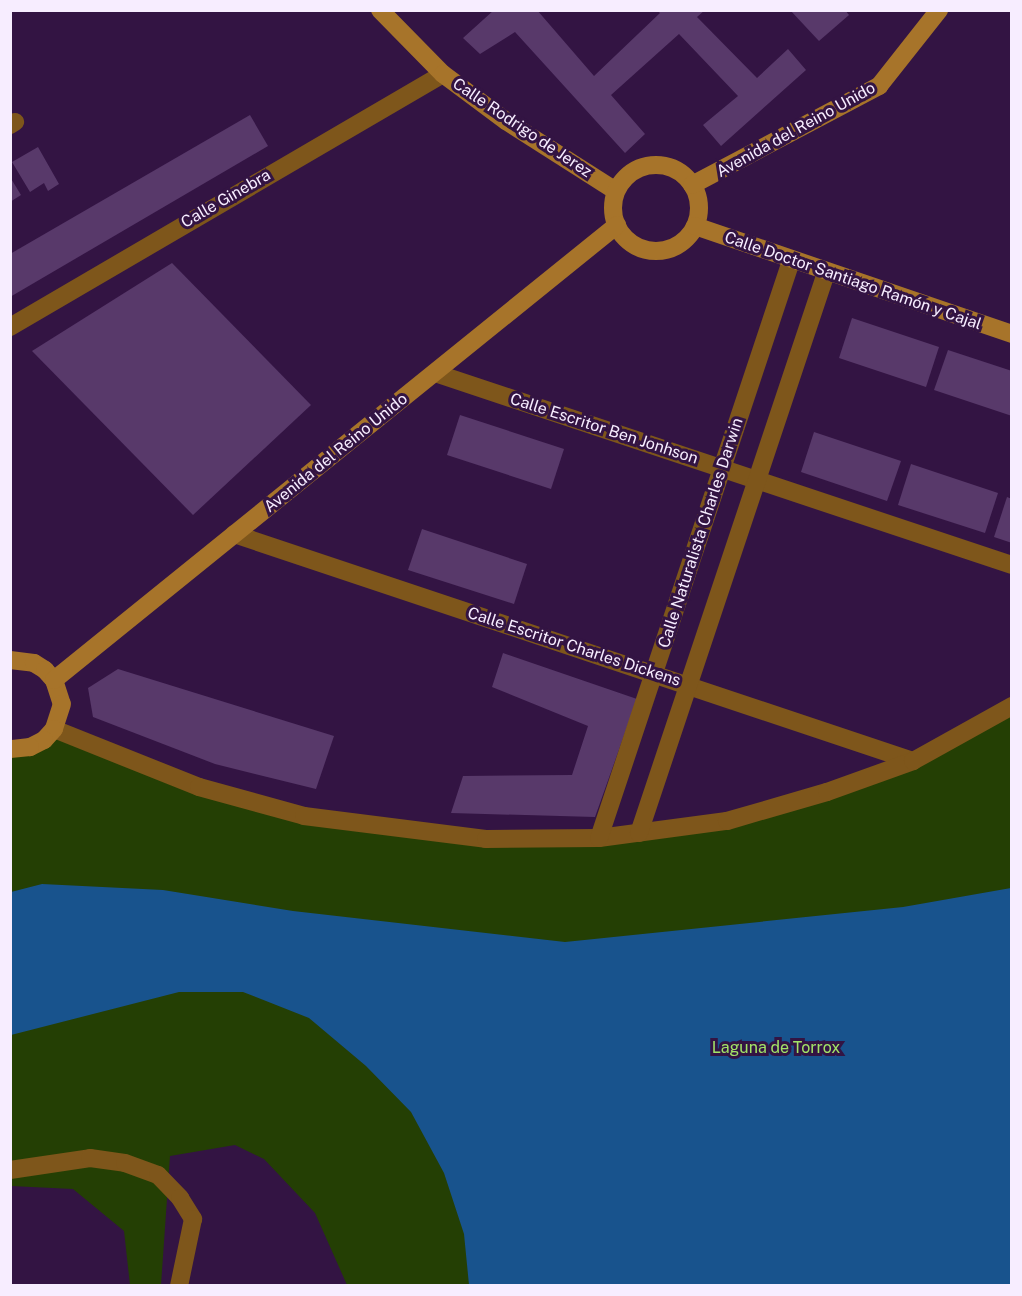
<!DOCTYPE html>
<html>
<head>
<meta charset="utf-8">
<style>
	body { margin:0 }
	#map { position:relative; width:1022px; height:1296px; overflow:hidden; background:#331443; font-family:"Public Sans",sans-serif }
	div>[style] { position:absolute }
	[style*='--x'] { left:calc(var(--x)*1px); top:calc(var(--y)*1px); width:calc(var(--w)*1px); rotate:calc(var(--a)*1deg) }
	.green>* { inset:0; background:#243f04 }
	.water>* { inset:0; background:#18538d }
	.building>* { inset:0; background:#58396a }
	.street>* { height:18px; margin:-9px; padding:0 9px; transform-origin:9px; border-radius:9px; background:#7e561b }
	.secondary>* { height:18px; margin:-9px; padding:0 9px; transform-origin:9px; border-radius:9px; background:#a7742a }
	.secondary>.ring { margin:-9px; padding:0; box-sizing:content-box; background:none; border:18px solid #a7742a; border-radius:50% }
	span { translate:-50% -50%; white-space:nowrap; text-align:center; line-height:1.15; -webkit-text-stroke:6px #331443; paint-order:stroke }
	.street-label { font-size:16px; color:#f7edff }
	.park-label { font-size:16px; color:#a2e467 }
	.frame { position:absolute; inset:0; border:12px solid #f7edff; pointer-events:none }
</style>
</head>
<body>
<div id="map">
	<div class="green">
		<div style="clip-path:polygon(1011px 704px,1011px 1285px,347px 1285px,315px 1213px,264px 1159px,235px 1145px,170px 1156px,161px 1285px,130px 1285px,124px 1231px,73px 1189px,11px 1186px,11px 746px,58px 729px,304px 814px,472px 836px,595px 838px,728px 817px,911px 764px)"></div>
	</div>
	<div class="water">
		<div style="clip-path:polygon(42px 884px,163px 890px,293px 911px,565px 942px,903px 907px,1011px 888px,1011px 1285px,469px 1285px,464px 1234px,444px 1173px,411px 1112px,366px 1066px,309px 1018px,243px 992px,179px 992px,11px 1035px,11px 892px)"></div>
	</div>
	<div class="building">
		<div style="clip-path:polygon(494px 10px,537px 10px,594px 76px,660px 13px,657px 10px,705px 10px,697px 17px,757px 78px,788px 49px,806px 70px,721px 146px,703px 125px,738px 96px,679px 34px,611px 95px,645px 134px,625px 153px,515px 32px,480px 54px,463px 38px)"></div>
		<div style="clip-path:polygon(790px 10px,845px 10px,849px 15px,819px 41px)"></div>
		<div style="clip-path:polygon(250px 115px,268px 146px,10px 297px,10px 254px)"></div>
		<div style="clip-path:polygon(38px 147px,59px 184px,48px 191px,44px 183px,30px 192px,12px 162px)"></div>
		<div style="clip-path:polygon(10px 177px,21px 195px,10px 202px)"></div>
		<div style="clip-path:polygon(172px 263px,311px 405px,193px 515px,32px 351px)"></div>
		<div style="clip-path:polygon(852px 318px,939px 347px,926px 387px,839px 358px)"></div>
		<div style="clip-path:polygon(948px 350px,1012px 371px,1012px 416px,934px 390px)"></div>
		<div style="clip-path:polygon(460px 415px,564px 449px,551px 489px,447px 455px)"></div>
		<div style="clip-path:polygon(814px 432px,901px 461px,887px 501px,801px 472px)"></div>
		<div style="clip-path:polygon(911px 464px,998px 493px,985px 533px,898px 505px)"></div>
		<div style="clip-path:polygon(1007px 497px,1012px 499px,1012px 543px,994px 537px)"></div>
		<div style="clip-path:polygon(422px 529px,527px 564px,514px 604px,408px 570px)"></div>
		<div style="clip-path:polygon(503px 653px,637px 699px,595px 817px,451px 813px,463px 776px,572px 775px,588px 726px,492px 687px)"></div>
		<div style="clip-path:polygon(118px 669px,334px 736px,316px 789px,215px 764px,93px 717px,88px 688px)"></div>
	</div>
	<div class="street">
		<div style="--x:10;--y:125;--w:6;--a:-31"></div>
		<div style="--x:10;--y:327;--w:501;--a:-30.3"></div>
		<div style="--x:435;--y:373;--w:608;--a:18.41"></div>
		<div style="--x:234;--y:534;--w:716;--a:18.49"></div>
		<div style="--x:54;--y:729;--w:156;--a:21.8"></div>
		<div style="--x:199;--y:787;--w:109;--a:15.4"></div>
		<div style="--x:304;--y:816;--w:183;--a:7.2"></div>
		<div style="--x:486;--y:839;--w:113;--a:-0.5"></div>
		<div style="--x:599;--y:838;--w:129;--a:-7.6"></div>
		<div style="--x:727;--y:821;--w:104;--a:-16.2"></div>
		<div style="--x:827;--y:792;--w:91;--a:-19.8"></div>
		<div style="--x:913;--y:761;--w:113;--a:-29.1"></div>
		<div style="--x:639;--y:833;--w:590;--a:-71.53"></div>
		<div style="--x:599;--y:838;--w:608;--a:-71.59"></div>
		<div style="--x:10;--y:1170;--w:81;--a:-8.5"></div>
		<div style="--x:90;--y:1158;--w:35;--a:8"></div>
		<div style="--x:125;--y:1163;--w:35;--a:20"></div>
		<div style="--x:158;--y:1175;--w:32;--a:46"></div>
		<div style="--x:180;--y:1198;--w:25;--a:58"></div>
		<div style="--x:193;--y:1219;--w:68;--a:101.8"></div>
	</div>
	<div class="secondary">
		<div style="--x:380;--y:10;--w:90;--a:45.5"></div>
		<div style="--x:443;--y:74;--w:79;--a:36.7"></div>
		<div style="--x:506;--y:121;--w:130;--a:32.5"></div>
		<div class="ring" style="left:613px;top:165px;width:68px;height:68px"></div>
		<div style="--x:692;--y:185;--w:212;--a:-27.9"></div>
		<div style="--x:879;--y:86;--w:97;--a:-51.7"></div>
		<div style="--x:695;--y:226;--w:335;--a:18.8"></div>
		<div style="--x:10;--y:660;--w:24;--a:7"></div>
		<div style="--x:34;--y:663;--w:13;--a:32"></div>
		<div style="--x:45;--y:670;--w:13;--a:48"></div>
		<div style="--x:54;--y:680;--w:25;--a:72"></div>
		<div style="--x:62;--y:704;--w:26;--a:108"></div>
		<div style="--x:54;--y:729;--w:15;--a:132"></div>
		<div style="--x:44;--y:740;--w:16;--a:153"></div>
		<div style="--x:30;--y:747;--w:20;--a:174"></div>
		<div style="--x:54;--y:680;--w:724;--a:-38.94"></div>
	</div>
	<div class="street-label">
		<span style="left:522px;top:128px;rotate:34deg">Calle Rodrigo de Jerez</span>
		<span style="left:796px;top:130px;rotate:-29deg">Avenida del Reino Unido</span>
		<span style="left:226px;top:199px;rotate:-30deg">Calle Ginebra</span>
		<span style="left:853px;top:281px;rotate:19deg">Calle Doctor Santiago Ramón y Cajal</span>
		<span style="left:604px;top:429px;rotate:18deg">Calle Escritor Ben Jonhson</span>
		<span style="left:336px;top:453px;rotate:-39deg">Avenida del Reino Unido</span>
		<span style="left:701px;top:533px;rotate:-72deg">Calle Naturalista Charles Darwin</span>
		<span style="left:574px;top:647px;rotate:18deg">Calle Escritor Charles Dickens</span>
	</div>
	<div class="park-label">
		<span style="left:776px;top:1048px">Laguna de Torrox</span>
	</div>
	<div class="frame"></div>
</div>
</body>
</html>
